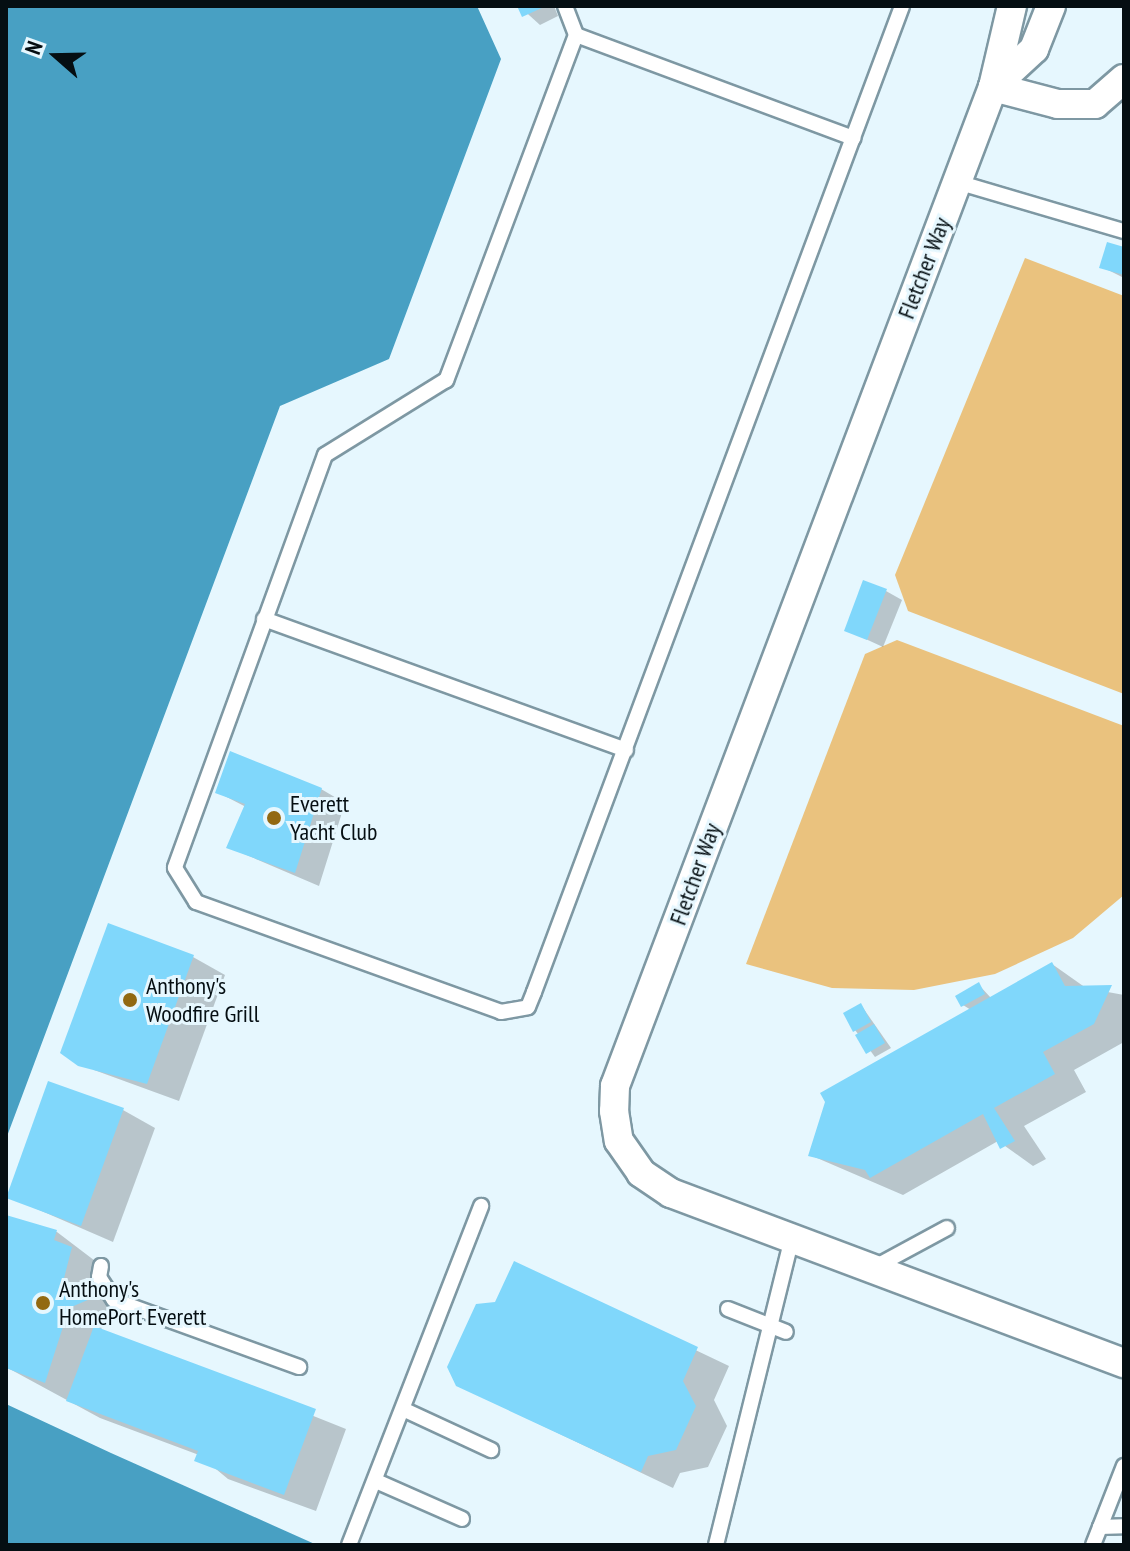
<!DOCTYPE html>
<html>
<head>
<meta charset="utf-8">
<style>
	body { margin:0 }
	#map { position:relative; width:1130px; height:1551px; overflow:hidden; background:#e6f7fe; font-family:"PT Sans Narrow",sans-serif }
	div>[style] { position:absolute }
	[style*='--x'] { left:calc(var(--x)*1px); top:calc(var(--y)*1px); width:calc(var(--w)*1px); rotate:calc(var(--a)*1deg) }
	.green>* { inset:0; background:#eac27e }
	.water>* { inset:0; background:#48a0c3 }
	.shadow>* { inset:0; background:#0003 }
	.building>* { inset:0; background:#80d7fb }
	.roads { filter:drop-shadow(2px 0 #7e98a3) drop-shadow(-2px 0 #7e98a3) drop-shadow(0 2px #7e98a3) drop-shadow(0 -2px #7e98a3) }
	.service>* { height:14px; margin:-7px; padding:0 7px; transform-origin:7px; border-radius:7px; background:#fff }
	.minor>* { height:28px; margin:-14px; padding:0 14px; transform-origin:14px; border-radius:14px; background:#fff }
	.dots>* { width:22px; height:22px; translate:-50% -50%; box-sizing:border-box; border:4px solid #e6f7fe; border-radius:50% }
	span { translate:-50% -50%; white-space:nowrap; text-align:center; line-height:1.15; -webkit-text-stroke:6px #e6f7fe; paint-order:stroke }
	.street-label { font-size:24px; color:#050e12 }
	.poi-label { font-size:24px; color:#050e12 }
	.left { translate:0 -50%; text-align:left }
	.frame { position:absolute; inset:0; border:8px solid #050e12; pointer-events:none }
	.north { position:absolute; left:16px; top:16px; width:80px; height:80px; -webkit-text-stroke:6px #e6f7fe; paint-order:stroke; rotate:290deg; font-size:22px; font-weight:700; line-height:32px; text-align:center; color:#050e12 }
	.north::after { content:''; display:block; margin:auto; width:28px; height:36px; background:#050e12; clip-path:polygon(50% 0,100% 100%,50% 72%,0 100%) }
</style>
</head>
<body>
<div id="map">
	<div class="green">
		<div style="clip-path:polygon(1025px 258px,1124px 296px,1124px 694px,908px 611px,895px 575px)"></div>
		<div style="clip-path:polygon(897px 640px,1124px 726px,1124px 895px,1073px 938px,995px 974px,914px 990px,832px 988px,746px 964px,865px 654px)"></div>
	</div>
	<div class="water">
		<div style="clip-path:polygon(6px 6px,477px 6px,501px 59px,389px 359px,280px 406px,6px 1139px)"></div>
		<div style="clip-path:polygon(6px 1404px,111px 1453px,317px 1545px,6px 1545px)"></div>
	</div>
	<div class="shadow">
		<div style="clip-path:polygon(519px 6px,554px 6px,558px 16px,540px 25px)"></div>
		<div style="clip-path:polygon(1124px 249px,1124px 278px,1102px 267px)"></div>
		<div style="clip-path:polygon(886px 591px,902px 600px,883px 647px,846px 630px)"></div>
		<div style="clip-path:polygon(321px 789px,345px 803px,319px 886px,228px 847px,246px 807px,217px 792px)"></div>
		<div style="clip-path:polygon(193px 957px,225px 975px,179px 1101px,94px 1070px)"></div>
		<div style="clip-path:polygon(1052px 964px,1086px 988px,1124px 995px,1124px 1042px,1074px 1070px,1086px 1092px,1024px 1126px,1046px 1159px,1033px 1166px,998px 1141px,903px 1195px,810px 1155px,971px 1010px,963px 1005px,979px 985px,991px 998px)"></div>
		<div style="clip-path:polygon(861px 1005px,891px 1048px,875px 1057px,855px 1030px)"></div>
		<div style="clip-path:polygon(123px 1110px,155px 1128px,113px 1242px,7px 1196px)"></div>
		<div style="clip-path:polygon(7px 1217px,57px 1232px,103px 1267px,97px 1292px,121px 1317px,99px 1330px,346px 1429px,316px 1511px,228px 1479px,199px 1455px,100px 1418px,6px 1367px)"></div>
		<div style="clip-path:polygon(515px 1264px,729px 1366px,714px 1400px,727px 1426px,708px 1467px,680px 1473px,673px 1488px,457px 1385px)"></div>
	</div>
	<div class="building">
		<div style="clip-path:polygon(517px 6px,546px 6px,522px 17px)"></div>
		<div style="clip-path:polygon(1107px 242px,1124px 247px,1124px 275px,1099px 268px)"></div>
		<div style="clip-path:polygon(863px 580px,887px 589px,867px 640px,844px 631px)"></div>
		<div style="clip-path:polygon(230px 751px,322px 788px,295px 873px,226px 848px,245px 804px,215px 793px)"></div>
		<div style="clip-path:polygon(108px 923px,194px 955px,147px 1084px,78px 1066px,60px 1053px)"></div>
		<div style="clip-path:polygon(1052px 962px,1065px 986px,1112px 985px,1094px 1024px,1043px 1052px,1055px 1074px,994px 1108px,1015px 1141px,1000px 1149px,983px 1114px,870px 1178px,865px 1170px,808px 1156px,825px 1102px,820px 1093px)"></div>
		<div style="clip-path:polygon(979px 982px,985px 994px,961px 1007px,955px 996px)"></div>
		<div style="clip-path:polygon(861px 1003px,871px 1022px,853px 1032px,843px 1013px)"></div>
		<div style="clip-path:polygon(874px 1024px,885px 1043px,866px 1054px,855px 1035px)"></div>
		<div style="clip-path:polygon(48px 1081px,124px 1108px,81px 1226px,6px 1198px)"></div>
		<div style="clip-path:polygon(6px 1215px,57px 1230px,54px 1240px,72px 1247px,61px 1290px,82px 1281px,90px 1299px,69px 1308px,45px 1383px,6px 1368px)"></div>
		<div style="clip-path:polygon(514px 1261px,698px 1347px,683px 1381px,696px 1406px,676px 1450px,648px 1456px,641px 1472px,456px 1386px,447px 1367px,476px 1304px,495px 1302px)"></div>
		<div style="clip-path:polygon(94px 1326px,316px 1409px,284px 1495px,194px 1461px,198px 1451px,66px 1401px)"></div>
	</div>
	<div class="roads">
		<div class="service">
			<div style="--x:565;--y:6;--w:31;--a:69"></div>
			<div style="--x:576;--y:35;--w:369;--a:110.6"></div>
			<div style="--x:446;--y:380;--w:142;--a:148.2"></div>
			<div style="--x:325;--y:455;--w:439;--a:110"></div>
			<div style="--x:175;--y:868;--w:40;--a:58"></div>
			<div style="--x:196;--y:902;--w:324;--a:19.8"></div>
			<div style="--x:501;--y:1012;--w:27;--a:-10"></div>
			<div style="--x:528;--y:1007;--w:16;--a:-68"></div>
			<div style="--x:534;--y:992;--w:1052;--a:-69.53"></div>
			<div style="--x:576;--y:35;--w:296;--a:20.4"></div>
			<div style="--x:957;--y:182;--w:174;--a:16.4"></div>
			<div style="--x:264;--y:619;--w:385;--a:19.9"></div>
			<div style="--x:101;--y:1266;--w:11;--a:100"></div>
			<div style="--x:99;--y:1277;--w:27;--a:57"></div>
			<div style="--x:114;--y:1300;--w:197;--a:19.9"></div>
			<div style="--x:873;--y:1268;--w:84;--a:-28.4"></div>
			<div style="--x:728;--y:1309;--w:62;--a:21.6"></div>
			<div style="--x:407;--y:1411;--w:93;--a:24.9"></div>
			<div style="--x:376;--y:1481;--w:94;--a:23.8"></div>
			<div style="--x:1100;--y:1527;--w:24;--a:-2"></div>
			<div style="--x:349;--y:1545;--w:364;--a:-68.7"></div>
			<div style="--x:716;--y:1545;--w:313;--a:-76.1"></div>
			<div style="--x:1093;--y:1545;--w:85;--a:-68.6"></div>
		</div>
		<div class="minor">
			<div style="--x:1012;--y:6;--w:83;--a:103.2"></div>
			<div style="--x:993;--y:87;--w:1068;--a:110.73"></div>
			<div style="--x:615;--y:1086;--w:25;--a:92"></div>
			<div style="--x:614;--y:1111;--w:30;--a:81"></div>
			<div style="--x:619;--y:1141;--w:39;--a:55"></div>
			<div style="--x:641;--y:1173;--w:36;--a:34"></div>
			<div style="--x:671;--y:1193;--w:484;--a:20.6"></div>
			<div style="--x:993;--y:87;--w:67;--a:14.7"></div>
			<div style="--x:1058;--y:104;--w:37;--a:0"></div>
			<div style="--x:1095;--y:104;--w:38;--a:-41"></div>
			<div style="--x:993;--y:87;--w:56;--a:-42.8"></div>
			<div style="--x:1034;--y:49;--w:46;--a:-68.4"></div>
		</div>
	</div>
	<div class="dots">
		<div style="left:274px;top:818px;background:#926912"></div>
		<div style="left:130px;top:1000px;background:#926912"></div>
		<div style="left:43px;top:1303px;background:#926912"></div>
	</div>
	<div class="street-label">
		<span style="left:924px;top:268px;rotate:-69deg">Fletcher Way</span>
		<span style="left:695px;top:874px;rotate:-70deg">Fletcher Way</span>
	</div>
	<div class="poi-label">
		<span class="left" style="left:290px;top:818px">Everett<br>Yacht Club</span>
		<span class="left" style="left:146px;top:1000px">Anthony's<br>Woodfire Grill</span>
		<span class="left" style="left:59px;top:1303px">Anthony's<br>HomePort Everett</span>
	</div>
	<div class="frame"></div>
	<div class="north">N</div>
</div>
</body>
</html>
